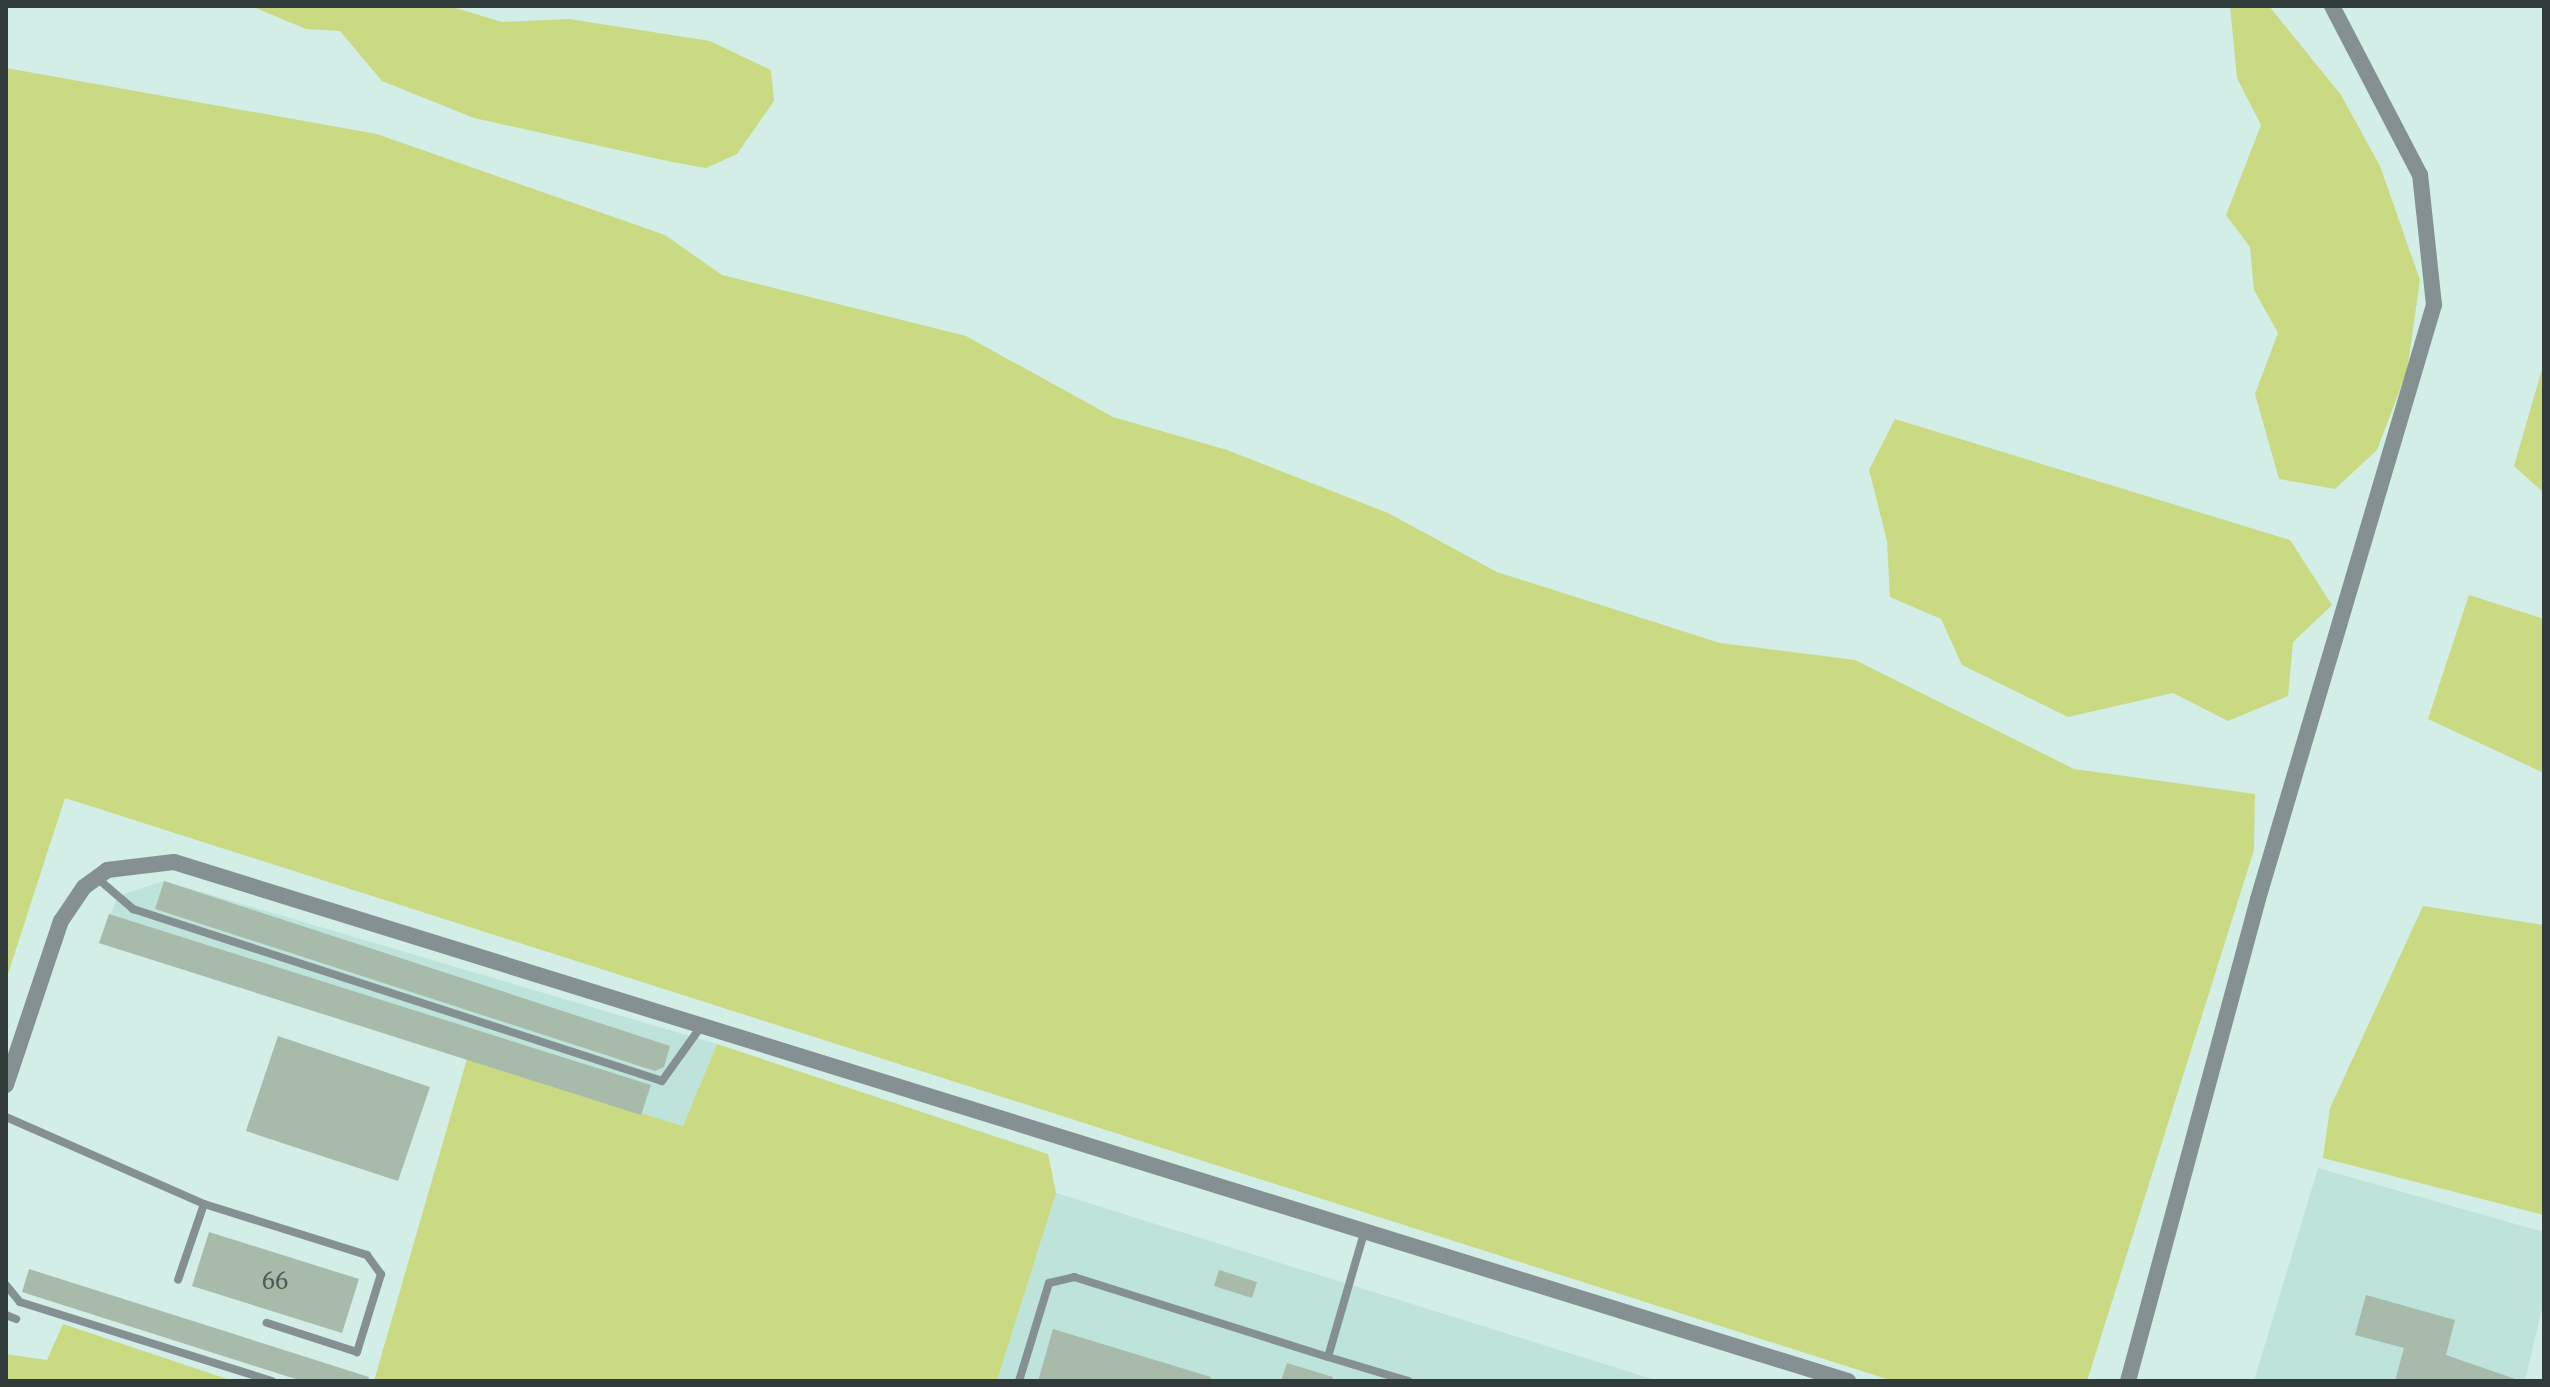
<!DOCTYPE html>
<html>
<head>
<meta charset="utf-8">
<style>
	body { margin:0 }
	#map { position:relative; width:2550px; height:1387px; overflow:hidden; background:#d2eee7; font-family:Merriweather,serif }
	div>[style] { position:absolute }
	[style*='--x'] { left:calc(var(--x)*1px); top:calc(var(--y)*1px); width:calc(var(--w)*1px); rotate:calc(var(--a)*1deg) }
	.built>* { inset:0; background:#bee3da }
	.green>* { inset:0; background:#c9da83 }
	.building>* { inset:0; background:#a8baaa }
	.lane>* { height:8px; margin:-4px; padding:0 4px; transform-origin:4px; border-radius:4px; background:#849092 }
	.street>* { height:16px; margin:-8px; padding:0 8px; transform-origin:8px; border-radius:8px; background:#849092 }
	span { translate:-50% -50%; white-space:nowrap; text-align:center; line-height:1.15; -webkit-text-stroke:8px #d2eee7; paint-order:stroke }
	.number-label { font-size:22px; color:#4f5c56 }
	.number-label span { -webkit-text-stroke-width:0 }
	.frame { position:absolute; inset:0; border:8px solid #313c3a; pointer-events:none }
</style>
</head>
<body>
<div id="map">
	<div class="built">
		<div style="clip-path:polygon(164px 881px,717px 1044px,683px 1126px,99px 943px,118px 896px)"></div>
		<div style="clip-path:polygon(2318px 1168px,2544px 1232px,2544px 1300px,2525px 1381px,2254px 1381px)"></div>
		<div style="clip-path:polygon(1056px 1193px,1659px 1381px,997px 1381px)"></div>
	</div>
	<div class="green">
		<div style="clip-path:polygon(251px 6px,449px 6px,502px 22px,569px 19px,710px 41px,771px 70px,774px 101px,737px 154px,706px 168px,672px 162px,474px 118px,382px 81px,340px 31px,306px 29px)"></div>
		<div style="clip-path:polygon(2230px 6px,2269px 6px,2341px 95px,2380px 166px,2420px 280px,2407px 371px,2377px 450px,2335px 489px,2279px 479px,2255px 394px,2278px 333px,2254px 290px,2250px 247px,2226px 215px,2261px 125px,2237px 78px)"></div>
		<div style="clip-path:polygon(6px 68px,377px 134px,665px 235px,722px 275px,966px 336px,1113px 417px,1227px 450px,1388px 513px,1497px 572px,1720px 643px,1855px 660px,2074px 769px,2255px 794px,2254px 850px,2087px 1381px,1893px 1381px,65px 798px,6px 980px)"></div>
		<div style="clip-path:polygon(2544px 362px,2544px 493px,2514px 466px)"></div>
		<div style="clip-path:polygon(1895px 419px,2290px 540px,2332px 605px,2293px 642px,2288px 696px,2228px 721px,2173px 693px,2068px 717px,1962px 665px,1941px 619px,1890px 597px,1887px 541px,1869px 470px)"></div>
		<div style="clip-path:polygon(2469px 595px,2544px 619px,2544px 773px,2428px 719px)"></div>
		<div style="clip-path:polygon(2423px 906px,2544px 925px,2544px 1215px,2323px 1158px,2330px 1108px)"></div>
		<div style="clip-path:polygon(717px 1044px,1048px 1154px,1056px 1193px,997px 1381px,374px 1381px,467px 1059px,683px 1126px)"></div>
		<div style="clip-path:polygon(63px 1324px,233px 1381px,6px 1381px,6px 1354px,47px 1360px)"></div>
	</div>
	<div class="building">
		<div style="clip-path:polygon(164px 881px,670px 1046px,664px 1067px,655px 1071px,155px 909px)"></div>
		<div style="clip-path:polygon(109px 914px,651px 1085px,641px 1115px,99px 943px)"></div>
		<div style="clip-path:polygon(278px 1036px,430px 1087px,398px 1181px,246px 1131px)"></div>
		<div style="clip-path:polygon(209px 1232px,359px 1279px,342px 1333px,192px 1286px)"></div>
		<div style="clip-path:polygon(29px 1269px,369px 1377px,368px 1381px,302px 1381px,22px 1292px)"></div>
		<div style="clip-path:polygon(1219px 1270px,1257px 1282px,1252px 1298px,1214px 1286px)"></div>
		<div style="clip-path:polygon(2366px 1295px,2455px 1320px,2446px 1355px,2521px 1381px,2395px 1381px,2404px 1348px,2355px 1335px)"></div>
		<div style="clip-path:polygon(1053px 1329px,1211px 1377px,1210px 1381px,1038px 1381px)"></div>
		<div style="clip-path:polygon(1287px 1363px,1333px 1377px,1332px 1381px,1281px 1381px)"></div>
	</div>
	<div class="lane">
		<div style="--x:97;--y:878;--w:48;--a:40.7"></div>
		<div style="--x:133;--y:909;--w:556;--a:18.01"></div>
		<div style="--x:662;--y:1081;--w:65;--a:-54.4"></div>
		<div style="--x:6;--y:1117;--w:216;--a:23.7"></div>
		<div style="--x:204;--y:1204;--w:80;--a:108.9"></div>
		<div style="--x:204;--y:1204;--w:171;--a:17.4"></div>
		<div style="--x:367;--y:1255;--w:24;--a:54"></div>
		<div style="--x:381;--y:1274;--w:82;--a:107.1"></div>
		<div style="--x:357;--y:1352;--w:95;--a:-162.1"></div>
		<div style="--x:1364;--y:1233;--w:129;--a:106.2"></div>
		<div style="--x:1328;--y:1357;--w:84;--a:16.7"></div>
		<div style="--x:6;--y:1285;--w:22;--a:51"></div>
		<div style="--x:20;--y:1302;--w:264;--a:17.4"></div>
		<div style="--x:6;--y:1315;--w:11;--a:22"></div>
		<div style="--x:1019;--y:1381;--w:102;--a:-73"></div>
		<div style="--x:1049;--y:1283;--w:26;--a:-13"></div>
		<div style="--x:1074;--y:1277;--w:266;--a:17.5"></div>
	</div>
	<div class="street">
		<div style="--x:6;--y:1085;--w:173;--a:-71.5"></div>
		<div style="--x:61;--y:921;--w:41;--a:-55.9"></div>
		<div style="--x:84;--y:887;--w:29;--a:-36"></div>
		<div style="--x:107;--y:870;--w:67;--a:-6.8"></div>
		<div style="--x:174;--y:862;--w:1753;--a:17.23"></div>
		<div style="--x:2128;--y:1381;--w:499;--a:-74.9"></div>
		<div style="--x:2258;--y:899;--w:620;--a:-73.5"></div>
		<div style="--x:2434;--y:305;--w:131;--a:-96.1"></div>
		<div style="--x:2420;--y:175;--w:191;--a:-117.5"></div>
	</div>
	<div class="number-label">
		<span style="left:275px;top:1282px">66</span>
	</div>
	<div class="frame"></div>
</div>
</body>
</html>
